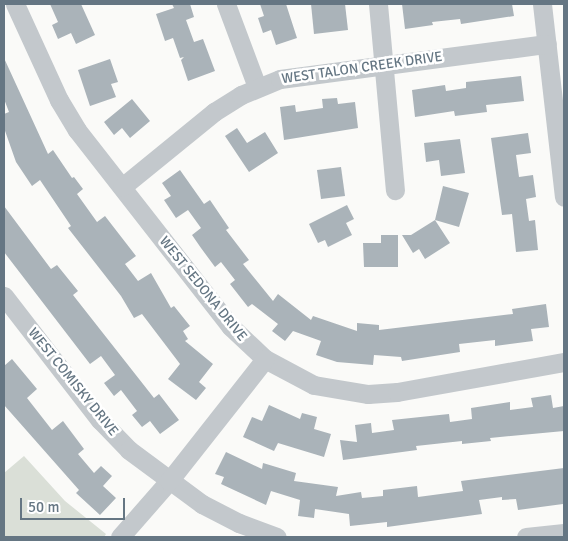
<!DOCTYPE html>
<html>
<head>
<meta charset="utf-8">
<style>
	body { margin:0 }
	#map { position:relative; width:568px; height:541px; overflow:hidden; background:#fafaf8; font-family:Signika,sans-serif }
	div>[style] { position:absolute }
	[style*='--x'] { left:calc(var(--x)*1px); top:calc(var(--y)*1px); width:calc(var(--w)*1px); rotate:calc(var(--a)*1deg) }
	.green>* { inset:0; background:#dadfd7 }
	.building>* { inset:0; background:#aab3b9 }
	.minor>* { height:19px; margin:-9.5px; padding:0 9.5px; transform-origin:9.5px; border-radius:9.5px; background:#c3c8cc }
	span { translate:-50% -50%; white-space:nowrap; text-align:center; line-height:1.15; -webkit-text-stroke:5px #fff; paint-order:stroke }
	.street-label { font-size:14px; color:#657683 }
	.frame { position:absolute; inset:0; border:5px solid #657683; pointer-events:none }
	.scale { position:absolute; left:20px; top:498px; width:105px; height:22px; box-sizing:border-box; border:2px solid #657683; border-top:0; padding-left:6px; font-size:15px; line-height:18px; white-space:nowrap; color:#657683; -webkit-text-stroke:4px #fff; paint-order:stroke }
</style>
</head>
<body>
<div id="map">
	<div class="green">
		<div style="clip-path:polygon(24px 456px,65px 501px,106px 534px,104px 537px,4px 537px,4px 473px)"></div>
	</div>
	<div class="building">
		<div style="clip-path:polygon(50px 4px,81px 4px,95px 35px,76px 44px,71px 33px,58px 39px,52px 25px,58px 22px)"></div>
		<div style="clip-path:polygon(172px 4px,190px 4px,194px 17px,186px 20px,194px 42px,203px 39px,215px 71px,188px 81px,181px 60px,184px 57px,180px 58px,173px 38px,165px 41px,156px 14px,174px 8px)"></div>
		<div style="clip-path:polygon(260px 4px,286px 4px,297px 38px,276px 45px,271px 30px,263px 33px,258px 18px,264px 16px)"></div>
		<div style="clip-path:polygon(311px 4px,345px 4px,348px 30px,314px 34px)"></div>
		<div style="clip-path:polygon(402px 4px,512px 4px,514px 16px,461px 24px,460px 19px,432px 22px,433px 25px,405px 29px)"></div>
		<div style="clip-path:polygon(4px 58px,48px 154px,53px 150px,72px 178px,74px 177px,83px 189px,77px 194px,97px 222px,105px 216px,136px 256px,125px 264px,138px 281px,151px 273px,171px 308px,174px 306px,190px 326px,183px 331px,188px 339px,185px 341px,213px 364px,199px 382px,206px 388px,196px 400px,168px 379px,180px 364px,142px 314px,134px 318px,121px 296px,68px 228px,71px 226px,40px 180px,32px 186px,16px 162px,4px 128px,4px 114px,9px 112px,4px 99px)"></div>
		<div style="clip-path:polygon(110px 59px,118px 82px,111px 84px,116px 97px,90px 106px,78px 70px)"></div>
		<div style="clip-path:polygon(521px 76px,524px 101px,486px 105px,487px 112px,455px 116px,454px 111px,415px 117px,412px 90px,445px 85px,446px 91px,466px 88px,466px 82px)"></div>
		<div style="clip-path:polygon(337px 98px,338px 104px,355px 102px,358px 128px,284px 140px,280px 107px,295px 105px,296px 112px,323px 108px,322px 99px)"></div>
		<div style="clip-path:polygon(132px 99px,150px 121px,130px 138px,122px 128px,114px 135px,104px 122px)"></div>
		<div style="clip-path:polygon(237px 128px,247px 143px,265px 132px,278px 153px,249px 172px,225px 136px)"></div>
		<div style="clip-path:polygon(528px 133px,531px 153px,516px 155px,519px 177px,533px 175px,536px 197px,526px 199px,529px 221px,535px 220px,538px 250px,516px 252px,512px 214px,502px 215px,491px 138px)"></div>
		<div style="clip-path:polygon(460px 139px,465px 173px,441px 176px,439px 160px,426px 162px,424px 143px)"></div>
		<div style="clip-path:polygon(341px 167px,345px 196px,321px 199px,317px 170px)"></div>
		<div style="clip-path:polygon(180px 170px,204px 204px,210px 200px,229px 228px,226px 230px,249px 260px,243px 264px,273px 301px,278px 294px,311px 320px,313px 316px,357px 331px,357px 323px,379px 325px,379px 330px,513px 314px,512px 309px,546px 304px,549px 327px,531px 329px,533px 341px,495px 346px,495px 340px,459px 344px,460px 352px,402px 361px,401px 357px,374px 355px,373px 365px,337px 362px,316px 355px,321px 341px,293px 331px,285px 341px,272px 331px,278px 324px,252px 304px,248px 307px,230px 284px,235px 280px,221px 262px,215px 267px,201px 248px,192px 235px,201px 228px,188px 210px,176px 218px,164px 200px,171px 196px,162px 183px)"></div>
		<div style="clip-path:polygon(443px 186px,469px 193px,459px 227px,435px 220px,450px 243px,425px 259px,419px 249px,413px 253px,402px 235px,411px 235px,435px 220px)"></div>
		<div style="clip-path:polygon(347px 205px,354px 219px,346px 223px,352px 235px,328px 247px,325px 240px,318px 243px,309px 224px)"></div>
		<div style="clip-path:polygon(4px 206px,51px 269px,57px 265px,78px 291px,73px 295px,154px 398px,159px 394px,179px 420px,160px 434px,150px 421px,142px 427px,132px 415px,137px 411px,121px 390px,114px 396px,104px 383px,115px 375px,101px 356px,90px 364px,4px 252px)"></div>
		<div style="clip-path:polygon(381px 235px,398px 235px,398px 267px,364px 267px,363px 243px,381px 243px)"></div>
		<div style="clip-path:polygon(12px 359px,37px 389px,27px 398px,52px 430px,63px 421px,84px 449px,78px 454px,94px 473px,101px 466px,112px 476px,103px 486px,116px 498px,100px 515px,76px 493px,79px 490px,4px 405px,4px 366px)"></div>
		<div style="clip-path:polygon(551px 395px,553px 408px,564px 406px,564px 431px,490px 438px,491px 441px,462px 444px,462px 441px,416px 446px,417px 450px,343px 460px,340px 440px,357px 442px,355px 425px,371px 423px,372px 433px,394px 430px,392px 420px,449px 414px,450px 422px,472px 419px,471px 408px,510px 402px,510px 410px,533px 407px,531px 398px)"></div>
		<div style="clip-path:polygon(269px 405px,300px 419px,302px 413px,317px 417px,314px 429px,331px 434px,324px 457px,278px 443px,274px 451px,243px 437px,252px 417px,262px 421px)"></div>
		<div style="clip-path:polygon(226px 452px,262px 469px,263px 463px,296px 473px,294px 481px,338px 487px,336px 496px,361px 492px,362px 498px,383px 496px,383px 490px,417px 486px,418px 497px,463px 491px,461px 481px,564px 468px,563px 504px,518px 510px,516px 499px,502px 500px,502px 497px,479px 500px,482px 514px,387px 527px,387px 522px,350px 526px,349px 514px,315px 509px,314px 518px,298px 516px,300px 500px,271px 491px,266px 505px,221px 484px,224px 477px,215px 474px)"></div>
	</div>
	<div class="minor">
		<div style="--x:15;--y:4;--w:106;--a:65.4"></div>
		<div style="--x:59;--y:100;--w:35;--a:59"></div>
		<div style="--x:77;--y:130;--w:249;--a:52"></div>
		<div style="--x:230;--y:326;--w:48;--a:43.3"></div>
		<div style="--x:265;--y:359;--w:55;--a:28"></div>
		<div style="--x:314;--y:385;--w:55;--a:9.5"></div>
		<div style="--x:368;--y:394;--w:29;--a:-4"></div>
		<div style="--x:397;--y:392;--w:170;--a:-10.2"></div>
		<div style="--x:226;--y:4;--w:89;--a:69.5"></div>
		<div style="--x:378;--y:4;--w:187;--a:84.8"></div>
		<div style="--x:542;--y:4;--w:194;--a:83.5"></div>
		<div style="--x:122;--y:187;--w:119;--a:-39.2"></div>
		<div style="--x:214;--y:112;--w:32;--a:-32"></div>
		<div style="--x:241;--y:95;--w:42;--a:-22.3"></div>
		<div style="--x:280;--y:79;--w:269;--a:-7.5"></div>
		<div style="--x:4;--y:296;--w:157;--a:52.3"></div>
		<div style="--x:100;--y:420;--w:42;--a:46"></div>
		<div style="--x:129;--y:450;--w:91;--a:36.5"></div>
		<div style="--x:202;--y:504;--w:42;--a:27.2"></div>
		<div style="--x:239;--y:523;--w:40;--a:20.2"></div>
		<div style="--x:120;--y:537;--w:74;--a:-48.8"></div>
		<div style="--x:169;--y:481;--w:155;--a:-51.8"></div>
		<div style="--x:526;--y:537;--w:38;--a:-6"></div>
	</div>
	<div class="street-label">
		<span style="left:362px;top:68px;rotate:-8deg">WEST TALON CREEK DRIVE</span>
		<span style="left:203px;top:289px;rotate:51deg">WEST SEDONA DRIVE</span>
		<span style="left:73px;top:382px;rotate:51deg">WEST COMISKY DRIVE</span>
	</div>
	<div class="frame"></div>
	<div class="scale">50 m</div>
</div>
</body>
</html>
